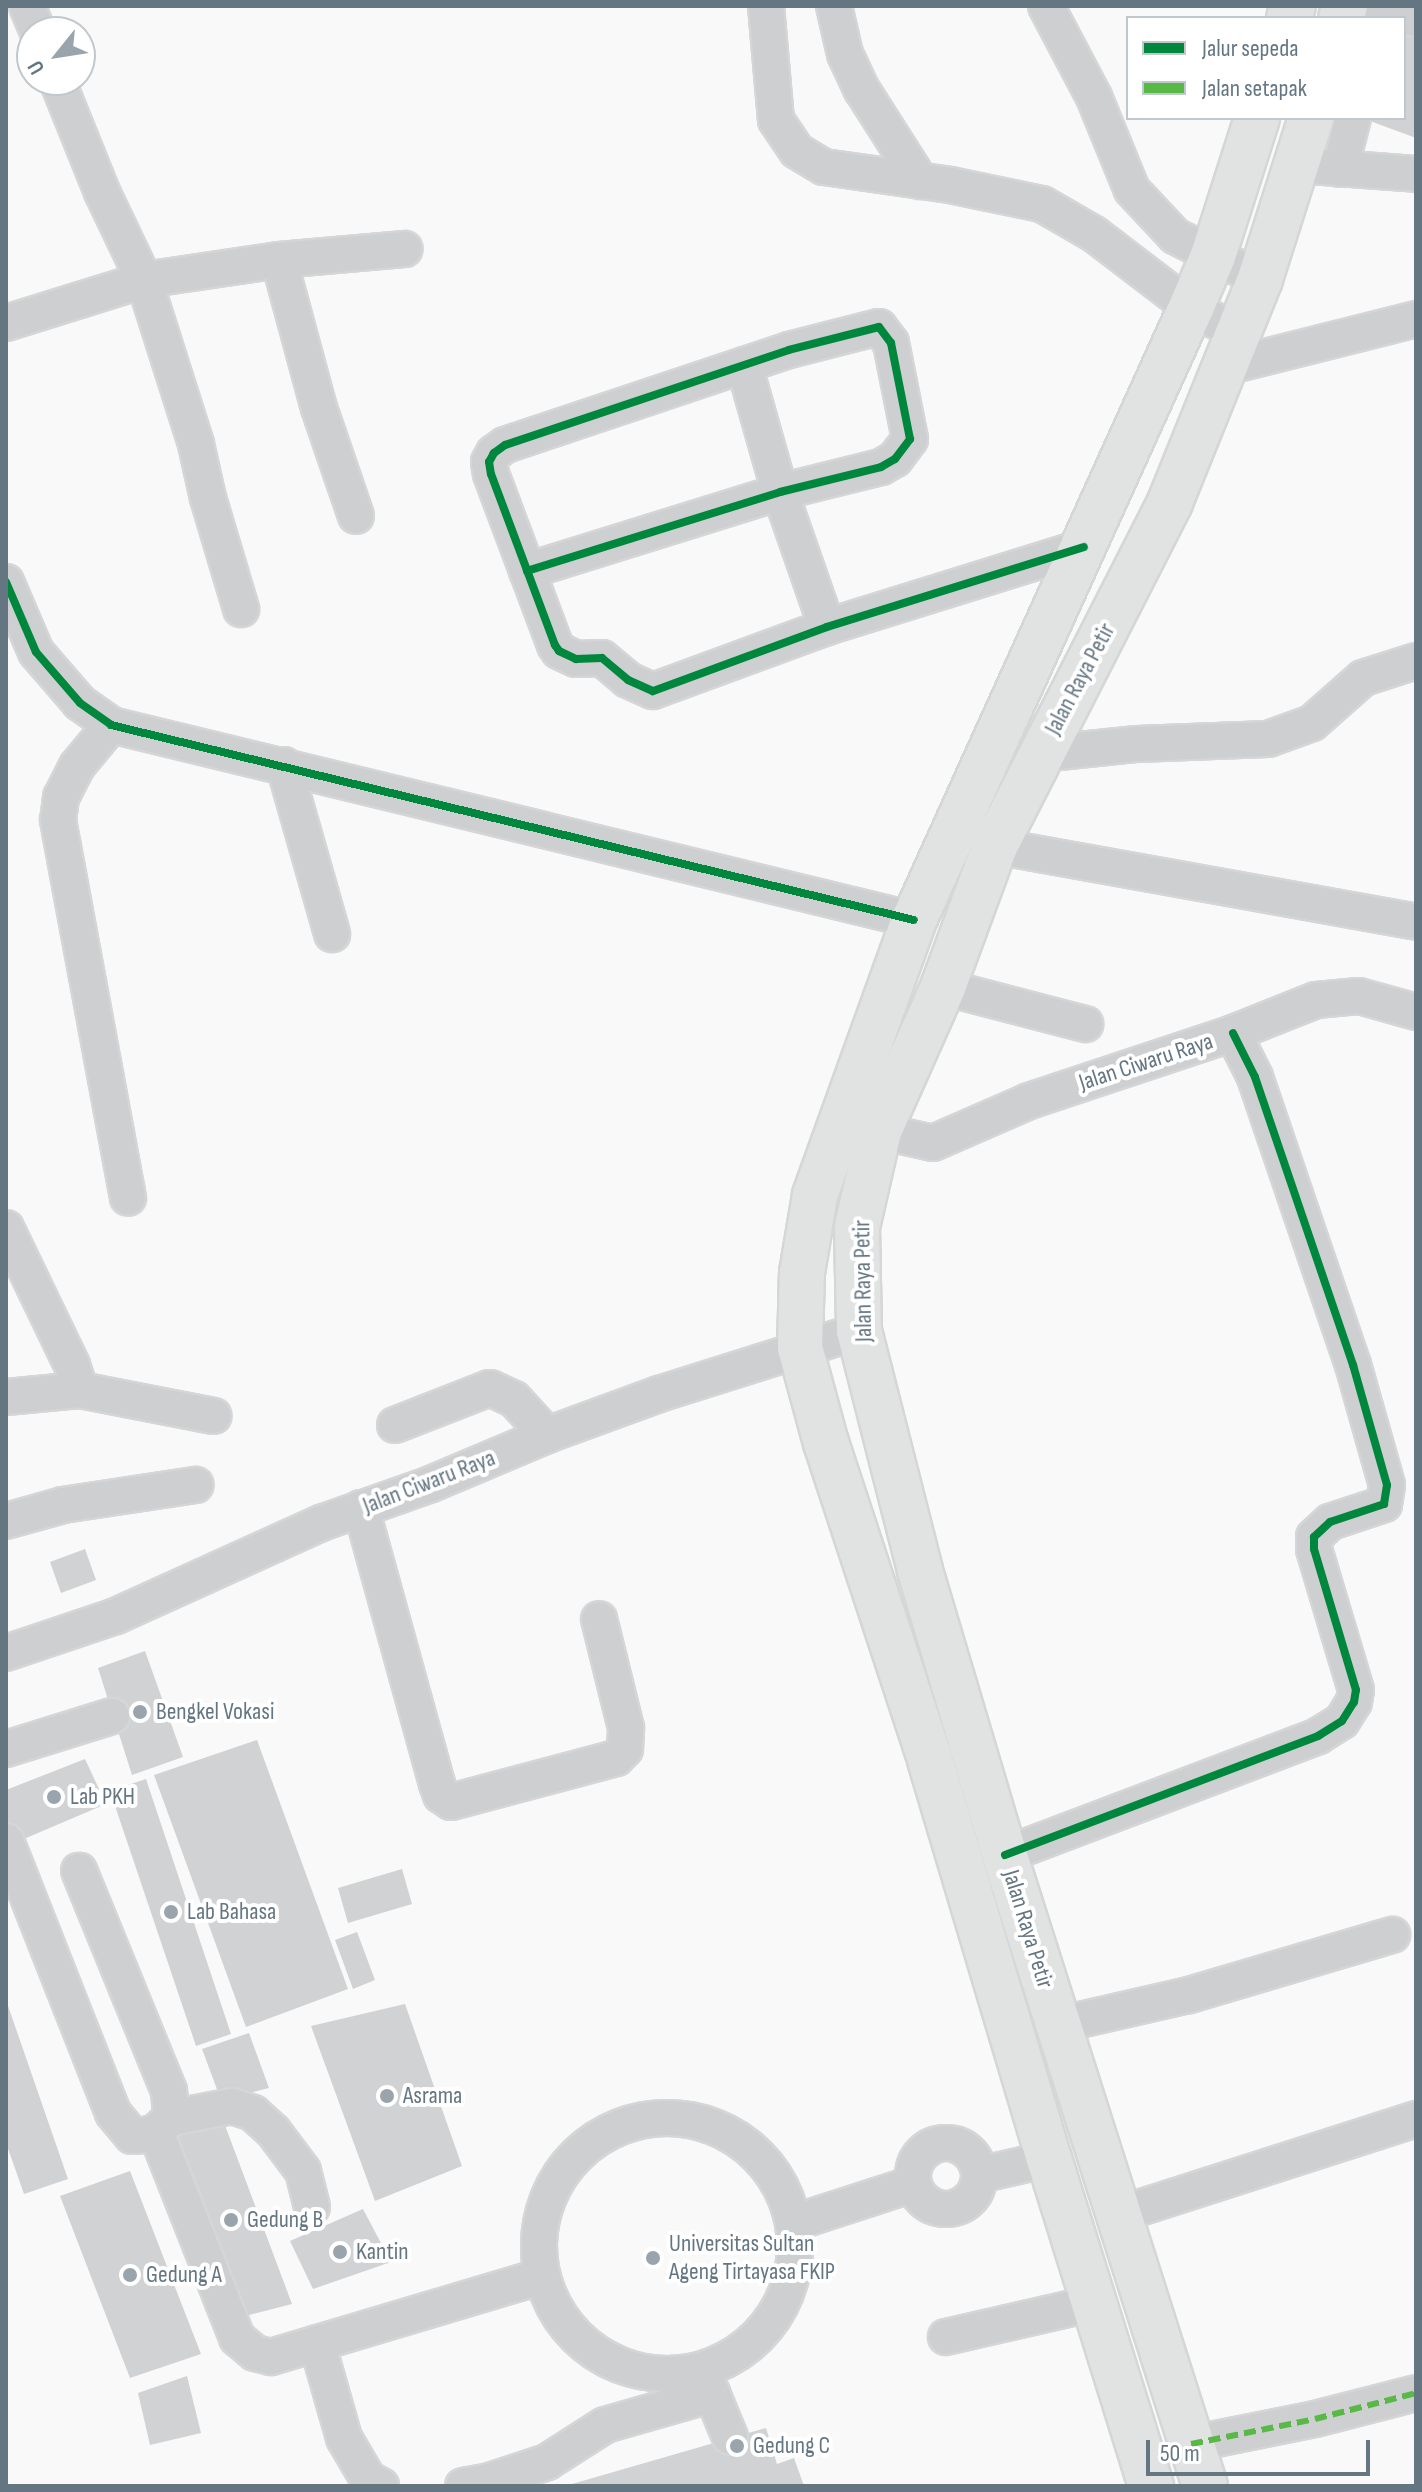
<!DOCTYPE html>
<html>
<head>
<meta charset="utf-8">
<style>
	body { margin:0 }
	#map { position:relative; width:1422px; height:2492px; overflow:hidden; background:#f9f9f9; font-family:"Sofia Sans Condensed",sans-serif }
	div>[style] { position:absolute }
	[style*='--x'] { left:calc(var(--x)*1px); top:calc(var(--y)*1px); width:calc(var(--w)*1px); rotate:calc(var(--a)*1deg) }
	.building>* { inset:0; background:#d0d2d3 }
	.roads { filter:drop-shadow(2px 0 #d5d6d7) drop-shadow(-2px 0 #d5d6d7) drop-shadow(0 2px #d5d6d7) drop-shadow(0 -2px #d5d6d7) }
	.minor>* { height:34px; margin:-17px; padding:0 17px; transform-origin:17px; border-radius:17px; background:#cecfd0 }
	.minor>.ring { margin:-17px; padding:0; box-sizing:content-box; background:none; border:34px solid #cecfd0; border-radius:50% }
	.major>* { height:44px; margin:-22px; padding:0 22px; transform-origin:22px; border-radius:22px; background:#e1e2e2 }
	.quiet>* { height:6px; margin-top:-3px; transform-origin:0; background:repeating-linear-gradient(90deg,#58b947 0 12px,transparent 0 18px) }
	.cycleway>* { height:8px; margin:-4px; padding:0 4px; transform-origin:4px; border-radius:4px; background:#00873e }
	.dots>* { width:22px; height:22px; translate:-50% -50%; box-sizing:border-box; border:4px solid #fff; border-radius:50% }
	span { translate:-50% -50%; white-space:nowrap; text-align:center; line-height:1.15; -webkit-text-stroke:8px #fff; paint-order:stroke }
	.street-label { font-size:24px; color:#657683 }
	.poi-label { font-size:24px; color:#657683 }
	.left { translate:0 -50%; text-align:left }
	.frame { position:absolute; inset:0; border:8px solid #657683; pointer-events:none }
	.legend { position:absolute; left:1126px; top:16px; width:280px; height:104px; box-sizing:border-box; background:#fff; border:2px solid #c1c8cd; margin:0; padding:10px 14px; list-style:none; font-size:24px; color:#657683 }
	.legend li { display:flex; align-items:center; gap:16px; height:40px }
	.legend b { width:40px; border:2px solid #c1c8cd }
	.north { position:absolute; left:16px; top:16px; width:80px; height:80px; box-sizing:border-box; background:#fff; border:2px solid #c1c8cd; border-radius:50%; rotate:240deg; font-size:22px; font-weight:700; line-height:32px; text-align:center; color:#657683 }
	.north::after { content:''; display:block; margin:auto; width:28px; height:36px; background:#99a4ac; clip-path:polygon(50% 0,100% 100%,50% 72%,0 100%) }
	.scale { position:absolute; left:1146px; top:2440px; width:224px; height:36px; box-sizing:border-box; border:4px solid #657683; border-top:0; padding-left:10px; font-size:24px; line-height:28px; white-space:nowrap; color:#657683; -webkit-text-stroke:6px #fff; paint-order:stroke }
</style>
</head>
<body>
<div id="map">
	<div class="building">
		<div style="clip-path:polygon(1404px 33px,1416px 37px,1416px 138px,1362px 118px,1404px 118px)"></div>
		<div style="clip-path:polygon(85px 1549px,96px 1580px,61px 1593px,50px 1562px)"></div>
		<div style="clip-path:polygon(145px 1651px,183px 1757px,132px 1775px,98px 1668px)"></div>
		<div style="clip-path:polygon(257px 1740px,348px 1989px,246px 2027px,154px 1775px)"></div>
		<div style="clip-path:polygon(85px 1759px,106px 1804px,12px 1844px,6px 1829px,6px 1790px)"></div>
		<div style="clip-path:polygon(146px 1779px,231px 2034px,196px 2046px,110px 1791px)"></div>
		<div style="clip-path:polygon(402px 1869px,412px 1904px,348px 1923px,338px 1888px)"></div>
		<div style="clip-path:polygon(357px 1932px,375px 1980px,353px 1989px,335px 1940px)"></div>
		<div style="clip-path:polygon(6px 2000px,68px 2179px,24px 2194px,6px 2143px)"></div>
		<div style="clip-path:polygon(405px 2004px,462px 2166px,375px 2201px,311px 2026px)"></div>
		<div style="clip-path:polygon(249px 2033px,269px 2088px,221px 2100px,202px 2049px)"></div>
		<div style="clip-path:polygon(223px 2120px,292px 2304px,241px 2317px,169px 2137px)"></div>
		<div style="clip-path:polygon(130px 2171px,201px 2354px,130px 2378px,60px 2196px)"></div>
		<div style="clip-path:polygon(363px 2209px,391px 2262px,313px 2289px,290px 2241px)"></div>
		<div style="clip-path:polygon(187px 2376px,201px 2433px,150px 2445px,138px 2393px)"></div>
		<div style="clip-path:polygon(766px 2428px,777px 2464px,794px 2458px,804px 2486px,565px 2486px)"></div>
	</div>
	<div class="roads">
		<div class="minor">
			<div style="--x:27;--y:6;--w:28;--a:67"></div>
			<div style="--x:766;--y:6;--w:114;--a:85"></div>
			<div style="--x:776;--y:120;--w:37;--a:56"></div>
			<div style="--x:797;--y:151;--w:31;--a:31"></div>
			<div style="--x:824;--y:167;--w:127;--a:8.1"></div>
			<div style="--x:950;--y:185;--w:94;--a:11.7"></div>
			<div style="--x:1042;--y:204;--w:60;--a:30"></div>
			<div style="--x:1094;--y:234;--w:122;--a:37.3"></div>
			<div style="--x:1191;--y:308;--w:54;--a:27.5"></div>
			<div style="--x:834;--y:6;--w:49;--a:77.1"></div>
			<div style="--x:845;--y:54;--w:40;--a:65"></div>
			<div style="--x:862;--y:90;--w:108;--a:57.5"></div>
			<div style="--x:1046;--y:6;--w:103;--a:62.2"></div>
			<div style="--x:1094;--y:97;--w:100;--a:67.8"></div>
			<div style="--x:1132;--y:190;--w:63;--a:46.9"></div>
			<div style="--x:1175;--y:236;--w:95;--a:26.8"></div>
			<div style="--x:1344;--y:7;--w:73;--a:9.5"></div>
			<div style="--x:57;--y:80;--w:121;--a:68.1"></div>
			<div style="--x:102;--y:192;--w:98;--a:64.5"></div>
			<div style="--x:144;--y:280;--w:172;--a:72.4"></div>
			<div style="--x:196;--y:444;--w:55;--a:77.5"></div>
			<div style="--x:208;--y:498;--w:116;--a:73.4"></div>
			<div style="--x:1297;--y:165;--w:119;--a:4.3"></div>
			<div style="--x:1340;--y:169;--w:53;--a:-75.7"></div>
			<div style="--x:279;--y:260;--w:126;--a:-5"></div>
			<div style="--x:6;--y:323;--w:145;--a:-17.3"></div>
			<div style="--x:144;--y:280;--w:136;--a:-8.4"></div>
			<div style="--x:279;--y:260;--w:153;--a:74.9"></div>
			<div style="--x:319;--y:408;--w:114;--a:71.1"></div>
			<div style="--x:744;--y:365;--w:132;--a:74.2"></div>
			<div style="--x:780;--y:492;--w:143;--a:70.8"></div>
			<div style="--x:1221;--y:368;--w:201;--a:-14.1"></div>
			<div style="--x:527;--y:571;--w:265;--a:-17.3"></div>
			<div style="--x:780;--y:492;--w:104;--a:-13.9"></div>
			<div style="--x:881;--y:467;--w:16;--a:-30"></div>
			<div style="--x:895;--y:459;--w:25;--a:-53"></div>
			<div style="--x:910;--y:439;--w:98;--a:-101.2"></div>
			<div style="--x:891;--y:343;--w:20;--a:-127"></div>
			<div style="--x:879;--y:327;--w:93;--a:165.7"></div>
			<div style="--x:789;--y:350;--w:299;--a:161.5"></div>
			<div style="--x:505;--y:445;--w:14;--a:144"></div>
			<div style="--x:494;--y:453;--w:10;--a:119"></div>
			<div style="--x:489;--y:462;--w:12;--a:81"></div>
			<div style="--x:491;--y:474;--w:183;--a:69.5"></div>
			<div style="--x:555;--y:645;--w:7;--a:56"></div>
			<div style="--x:559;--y:651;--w:19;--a:25"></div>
			<div style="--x:576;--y:659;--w:26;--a:-2"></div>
			<div style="--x:602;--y:658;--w:34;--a:40"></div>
			<div style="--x:628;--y:680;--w:27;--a:24"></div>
			<div style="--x:653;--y:691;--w:185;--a:-20.2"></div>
			<div style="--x:827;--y:627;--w:269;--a:-17.3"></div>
			<div style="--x:6;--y:582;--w:76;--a:66.8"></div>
			<div style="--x:36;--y:652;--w:67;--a:49.2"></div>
			<div style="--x:80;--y:703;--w:38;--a:35"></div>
			<div style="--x:111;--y:725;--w:826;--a:13.65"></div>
			<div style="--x:111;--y:725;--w:53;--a:129.7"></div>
			<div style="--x:77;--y:766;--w:35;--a:117"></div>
			<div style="--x:61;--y:797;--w:23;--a:97"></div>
			<div style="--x:58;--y:820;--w:384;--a:79.5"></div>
			<div style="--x:1040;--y:754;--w:98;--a:-5.9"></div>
			<div style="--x:1137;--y:744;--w:131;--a:-2.2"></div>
			<div style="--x:1268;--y:739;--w:47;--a:-20"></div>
			<div style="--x:1312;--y:723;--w:68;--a:-41.4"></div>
			<div style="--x:1363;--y:678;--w:56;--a:-17.8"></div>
			<div style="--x:284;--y:765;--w:176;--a:74.1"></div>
			<div style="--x:995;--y:846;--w:425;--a:10.2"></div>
			<div style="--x:943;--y:987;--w:147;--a:14.6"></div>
			<div style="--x:879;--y:1131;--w:55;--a:12.5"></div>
			<div style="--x:933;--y:1143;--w:105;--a:-23.6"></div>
			<div style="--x:1029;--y:1101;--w:215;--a:-18.4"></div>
			<div style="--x:1233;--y:1033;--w:89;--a:-21.7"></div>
			<div style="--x:1316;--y:1000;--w:43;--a:-5.3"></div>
			<div style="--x:1359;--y:996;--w:59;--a:15.7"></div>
			<div style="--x:6;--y:1228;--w:152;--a:64.3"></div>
			<div style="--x:72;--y:1365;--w:26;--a:72"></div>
			<div style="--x:80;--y:1390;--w:136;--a:11"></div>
			<div style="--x:6;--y:1397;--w:74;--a:-5.4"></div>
			<div style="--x:395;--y:1425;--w:102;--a:-21.3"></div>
			<div style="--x:490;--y:1388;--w:26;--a:25"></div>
			<div style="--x:514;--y:1399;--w:49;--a:47.5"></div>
			<div style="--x:361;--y:1508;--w:286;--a:74.6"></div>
			<div style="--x:437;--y:1784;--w:12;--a:70"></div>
			<div style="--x:441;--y:1795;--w:12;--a:35"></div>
			<div style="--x:451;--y:1802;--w:171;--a:-14.9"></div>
			<div style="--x:616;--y:1758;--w:13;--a:-45"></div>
			<div style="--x:625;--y:1749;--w:21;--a:-87"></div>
			<div style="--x:626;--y:1728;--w:112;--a:-103.9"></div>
			<div style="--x:6;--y:1521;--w:59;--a:-15.7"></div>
			<div style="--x:63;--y:1505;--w:134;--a:-8.6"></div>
			<div style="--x:6;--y:1653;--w:116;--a:-18.6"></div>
			<div style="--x:116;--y:1616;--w:225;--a:-24.4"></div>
			<div style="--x:321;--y:1523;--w:117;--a:-19.5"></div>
			<div style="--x:431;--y:1484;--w:126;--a:-22.9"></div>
			<div style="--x:547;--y:1435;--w:119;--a:-20.1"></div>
			<div style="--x:659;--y:1394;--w:210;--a:-17.5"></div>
			<div style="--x:6;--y:1749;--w:111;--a:-17.3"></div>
			<div style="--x:6;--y:1841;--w:292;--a:68.5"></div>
			<div style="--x:113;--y:2113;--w:30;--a:50"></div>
			<div style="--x:132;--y:2136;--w:13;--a:-4"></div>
			<div style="--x:145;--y:2135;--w:11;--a:-15"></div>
			<div style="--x:156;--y:2132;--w:21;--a:-43"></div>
			<div style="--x:171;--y:2118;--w:27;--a:-94"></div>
			<div style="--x:169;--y:2091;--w:238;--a:-112.2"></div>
			<div style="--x:1005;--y:1855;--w:335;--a:-20.8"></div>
			<div style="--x:1318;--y:1736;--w:28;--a:-32"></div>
			<div style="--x:1342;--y:1721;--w:22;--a:-58"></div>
			<div style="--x:1354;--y:1702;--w:12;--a:-81"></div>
			<div style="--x:1356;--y:1690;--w:147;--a:-106.6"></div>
			<div style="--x:1314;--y:1549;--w:12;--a:-90"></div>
			<div style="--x:1314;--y:1537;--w:22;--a:-43"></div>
			<div style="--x:1330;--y:1522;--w:57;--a:-18.4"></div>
			<div style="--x:1384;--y:1504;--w:19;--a:-81"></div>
			<div style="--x:1387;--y:1485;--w:125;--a:-105.8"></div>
			<div style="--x:1353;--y:1365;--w:304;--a:-108.8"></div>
			<div style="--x:1255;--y:1077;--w:49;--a:-116.6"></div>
			<div style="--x:1058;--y:2025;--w:134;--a:-12.9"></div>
			<div style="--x:1189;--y:1995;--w:212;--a:-16.5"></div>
			<div class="ring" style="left:539px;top:2118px;width:222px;height:222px"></div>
			<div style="--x:171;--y:2118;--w:62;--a:-11.1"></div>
			<div style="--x:232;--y:2106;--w:22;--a:18"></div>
			<div style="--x:253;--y:2113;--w:27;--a:42"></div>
			<div style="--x:273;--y:2131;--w:50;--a:53.1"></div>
			<div style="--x:303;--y:2171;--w:37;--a:76"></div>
			<div style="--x:156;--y:2132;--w:221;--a:68.5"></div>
			<div style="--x:237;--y:2338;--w:23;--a:40"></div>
			<div style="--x:255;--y:2353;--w:16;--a:14"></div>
			<div style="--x:271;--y:2357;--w:283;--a:-16.6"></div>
			<div class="ring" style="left:913px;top:2143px;width:32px;height:32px"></div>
			<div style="--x:979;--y:2175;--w:72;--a:-12.9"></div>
			<div style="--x:1117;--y:2215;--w:314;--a:-17.8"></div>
			<div style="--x:793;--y:2223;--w:126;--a:-18"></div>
			<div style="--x:946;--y:2337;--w:152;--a:-12.9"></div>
			<div style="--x:317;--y:2343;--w:99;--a:74.1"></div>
			<div style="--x:344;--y:2438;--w:48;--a:59.7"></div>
			<div style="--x:368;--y:2479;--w:15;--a:28"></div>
			<div style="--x:704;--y:2374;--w:68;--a:67.6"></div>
			<div style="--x:1191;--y:2444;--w:126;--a:-11.4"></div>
			<div style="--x:1315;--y:2419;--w:104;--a:-14.4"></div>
			<div style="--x:463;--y:2486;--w:27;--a:-10"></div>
			<div style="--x:490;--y:2481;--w:60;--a:-18.4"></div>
			<div style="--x:547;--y:2462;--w:69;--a:-32.5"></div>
			<div style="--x:605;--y:2425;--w:112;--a:-16"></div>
		</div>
		<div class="major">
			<div style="--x:1289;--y:18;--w:13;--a:-72"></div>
			<div style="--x:1341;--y:18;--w:13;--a:-72"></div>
			<div style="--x:1151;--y:2486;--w:343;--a:-107.3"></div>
			<div style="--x:1049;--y:2159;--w:417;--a:-106.6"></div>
			<div style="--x:930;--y:1759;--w:333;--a:-108.2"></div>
			<div style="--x:826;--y:1443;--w:99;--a:-105.2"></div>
			<div style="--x:800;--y:1347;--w:74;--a:-88.5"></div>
			<div style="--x:802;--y:1273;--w:79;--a:-80.5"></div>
			<div style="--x:815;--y:1195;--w:292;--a:-70.2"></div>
			<div style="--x:914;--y:920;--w:672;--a:-65.65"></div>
			<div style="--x:1191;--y:308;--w:56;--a:-67.1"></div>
			<div style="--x:1213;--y:256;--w:145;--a:-72.3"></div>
			<div style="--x:1205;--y:2486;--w:651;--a:-107.63"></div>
			<div style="--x:1008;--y:1866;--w:309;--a:-106.6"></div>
			<div style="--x:920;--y:1570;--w:247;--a:-104.3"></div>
			<div style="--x:859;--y:1331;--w:104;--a:-91.1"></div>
			<div style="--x:857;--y:1227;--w:98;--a:-77.1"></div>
			<div style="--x:879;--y:1131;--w:158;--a:-66"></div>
			<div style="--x:943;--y:987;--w:150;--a:-69.8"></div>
			<div style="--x:995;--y:846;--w:386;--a:-63"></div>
			<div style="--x:1170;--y:502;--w:240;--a:-68"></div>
			<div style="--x:1260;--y:279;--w:169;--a:-72.4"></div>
		</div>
	</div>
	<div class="quiet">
		<div style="--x:1191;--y:2444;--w:126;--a:-11.4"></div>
		<div style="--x:1315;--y:2419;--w:104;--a:-14.4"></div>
	</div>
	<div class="cycleway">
		<div style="--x:527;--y:571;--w:265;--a:-17.3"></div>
		<div style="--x:780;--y:492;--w:104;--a:-13.9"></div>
		<div style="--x:881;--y:467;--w:16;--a:-30"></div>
		<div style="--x:895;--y:459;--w:25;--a:-53"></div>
		<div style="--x:910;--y:439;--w:98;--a:-101.2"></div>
		<div style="--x:891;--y:343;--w:20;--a:-127"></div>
		<div style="--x:879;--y:327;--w:93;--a:165.7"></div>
		<div style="--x:789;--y:350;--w:299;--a:161.5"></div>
		<div style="--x:505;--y:445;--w:14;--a:144"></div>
		<div style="--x:494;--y:453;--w:10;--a:119"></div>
		<div style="--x:489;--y:462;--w:12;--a:81"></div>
		<div style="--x:491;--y:474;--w:183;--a:69.5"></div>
		<div style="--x:555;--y:645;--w:7;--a:56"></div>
		<div style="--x:559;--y:651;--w:19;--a:25"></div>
		<div style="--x:576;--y:659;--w:26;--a:-2"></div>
		<div style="--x:602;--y:658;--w:34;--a:40"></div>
		<div style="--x:628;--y:680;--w:27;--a:24"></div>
		<div style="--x:653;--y:691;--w:185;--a:-20.2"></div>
		<div style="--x:827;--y:627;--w:269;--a:-17.3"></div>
		<div style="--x:6;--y:582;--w:76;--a:66.8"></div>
		<div style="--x:36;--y:652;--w:67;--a:49.2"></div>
		<div style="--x:80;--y:703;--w:38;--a:35"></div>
		<div style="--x:111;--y:725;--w:826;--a:13.65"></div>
		<div style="--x:1005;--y:1855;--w:335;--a:-20.8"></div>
		<div style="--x:1318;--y:1736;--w:28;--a:-32"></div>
		<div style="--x:1342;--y:1721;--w:22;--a:-58"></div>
		<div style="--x:1354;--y:1702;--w:12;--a:-81"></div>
		<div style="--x:1356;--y:1690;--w:147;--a:-106.6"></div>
		<div style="--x:1314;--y:1549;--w:12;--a:-90"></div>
		<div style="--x:1314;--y:1537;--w:22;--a:-43"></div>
		<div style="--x:1330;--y:1522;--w:57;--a:-18.4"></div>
		<div style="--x:1384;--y:1504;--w:19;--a:-81"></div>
		<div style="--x:1387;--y:1485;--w:125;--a:-105.8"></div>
		<div style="--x:1353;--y:1365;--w:304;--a:-108.8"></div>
		<div style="--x:1255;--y:1077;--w:49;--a:-116.6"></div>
	</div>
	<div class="dots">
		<div style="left:140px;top:1712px;background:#99a4ac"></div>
		<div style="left:54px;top:1797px;background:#99a4ac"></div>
		<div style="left:171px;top:1912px;background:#99a4ac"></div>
		<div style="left:387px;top:2096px;background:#99a4ac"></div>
		<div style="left:231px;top:2220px;background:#99a4ac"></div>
		<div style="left:340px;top:2252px;background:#99a4ac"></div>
		<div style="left:653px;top:2258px;background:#99a4ac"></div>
		<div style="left:130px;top:2275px;background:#99a4ac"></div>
		<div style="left:737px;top:2446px;background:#99a4ac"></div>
	</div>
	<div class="street-label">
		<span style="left:1080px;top:679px;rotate:-62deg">Jalan Raya Petir</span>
		<span style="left:1146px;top:1062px;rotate:-18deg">Jalan Ciwaru Raya</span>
		<span style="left:863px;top:1281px;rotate:-91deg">Jalan Raya Petir</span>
		<span style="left:429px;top:1482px;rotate:-21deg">Jalan Ciwaru Raya</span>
		<span style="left:1028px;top:1929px;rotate:73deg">Jalan Raya Petir</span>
	</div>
	<div class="poi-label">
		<span class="left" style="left:156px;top:1712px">Bengkel Vokasi</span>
		<span class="left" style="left:70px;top:1797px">Lab PKH</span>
		<span class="left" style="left:187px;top:1912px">Lab Bahasa</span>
		<span class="left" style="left:403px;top:2096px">Asrama</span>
		<span class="left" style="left:247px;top:2220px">Gedung B</span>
		<span class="left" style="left:669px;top:2258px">Universitas Sultan<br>Ageng Tirtayasa FKIP</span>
		<span class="left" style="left:356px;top:2252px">Kantin</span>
		<span class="left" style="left:146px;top:2275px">Gedung A</span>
		<span class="left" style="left:753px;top:2446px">Gedung C</span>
	</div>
	<div class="frame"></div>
	<ul class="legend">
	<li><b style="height:10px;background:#00873e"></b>Jalur sepeda</li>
	<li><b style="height:10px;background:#58b947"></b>Jalan setapak</li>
	</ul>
	<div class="north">U</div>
	<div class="scale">50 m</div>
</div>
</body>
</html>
